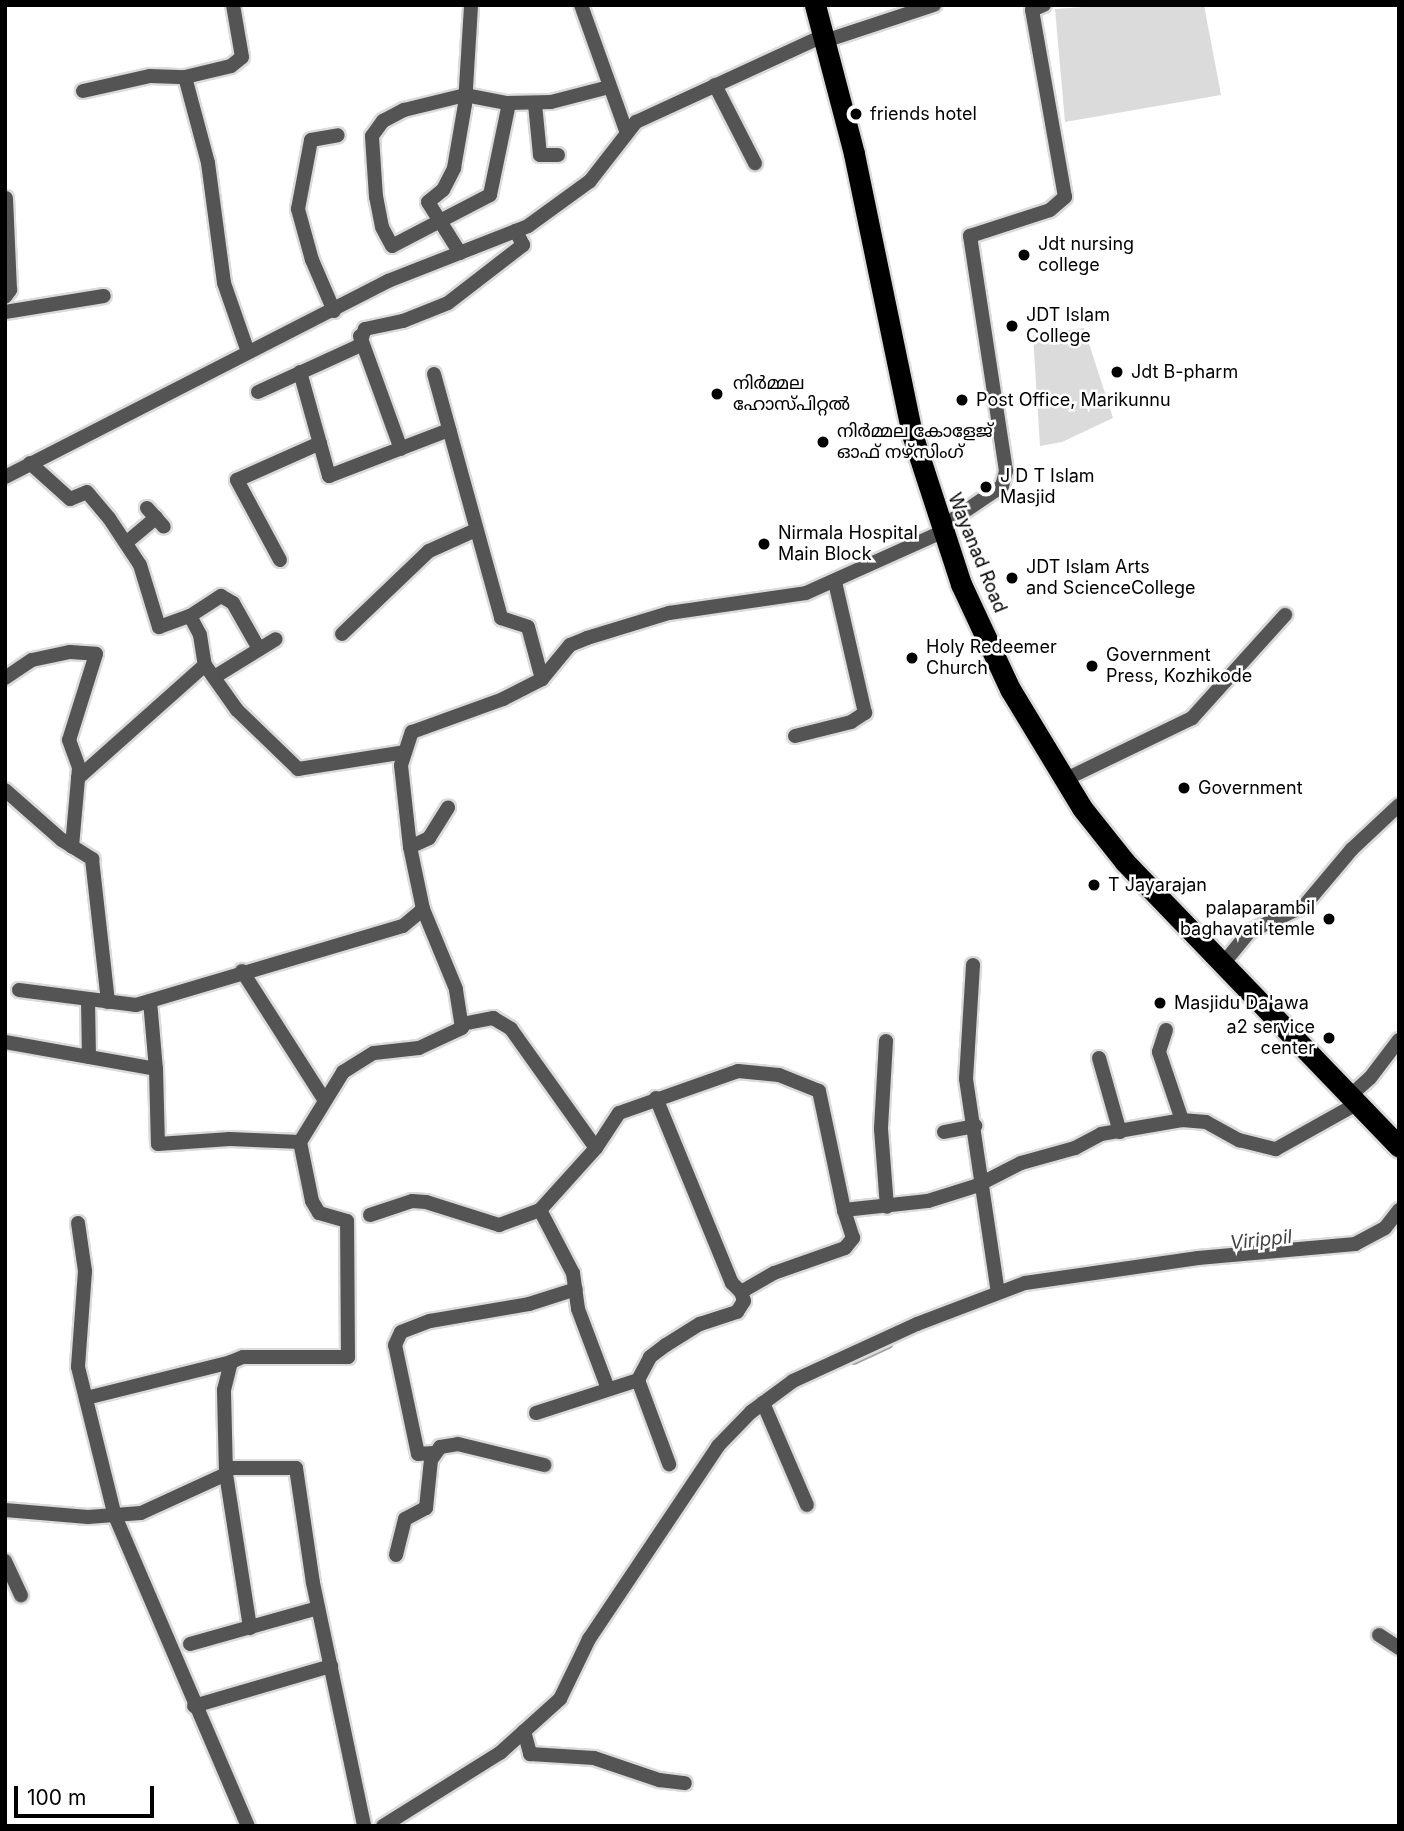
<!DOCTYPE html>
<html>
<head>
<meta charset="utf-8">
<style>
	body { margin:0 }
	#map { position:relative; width:1404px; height:1831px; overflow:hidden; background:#fff; font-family:Inter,"Noto Sans Malayalam",sans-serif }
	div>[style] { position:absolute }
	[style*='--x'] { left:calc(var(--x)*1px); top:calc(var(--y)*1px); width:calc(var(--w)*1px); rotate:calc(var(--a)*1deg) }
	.green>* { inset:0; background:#dbdbdb }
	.canal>* { height:10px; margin:-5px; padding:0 5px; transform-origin:5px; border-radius:5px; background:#a2a2a2 }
	.roads { filter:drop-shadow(2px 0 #dbdbdb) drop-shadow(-2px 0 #dbdbdb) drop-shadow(0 2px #dbdbdb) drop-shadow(0 -2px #dbdbdb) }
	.minor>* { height:14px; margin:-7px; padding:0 7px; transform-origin:7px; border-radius:7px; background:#545454 }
	.highway>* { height:21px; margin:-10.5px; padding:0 10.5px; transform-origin:10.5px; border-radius:10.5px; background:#000 }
	.dots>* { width:19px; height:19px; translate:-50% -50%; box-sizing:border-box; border:4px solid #fff; border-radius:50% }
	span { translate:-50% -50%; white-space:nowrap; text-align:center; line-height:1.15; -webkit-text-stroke:5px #fff; paint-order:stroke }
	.poi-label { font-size:18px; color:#000 }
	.left { translate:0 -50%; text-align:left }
	.right { translate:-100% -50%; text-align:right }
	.street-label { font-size:18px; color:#000 }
	.water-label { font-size:19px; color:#434343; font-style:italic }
	.frame { position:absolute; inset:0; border:7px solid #000; pointer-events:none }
	.scale { position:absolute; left:14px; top:1786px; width:140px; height:32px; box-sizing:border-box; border:4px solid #000; border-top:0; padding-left:9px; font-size:21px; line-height:24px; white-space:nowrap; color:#000; -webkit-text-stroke:5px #fff; paint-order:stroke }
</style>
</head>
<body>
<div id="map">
	<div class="green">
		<div style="clip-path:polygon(1112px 5px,1204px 5px,1221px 95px,1065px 122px,1055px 9px)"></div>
		<div style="clip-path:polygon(1084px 328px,1113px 418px,1062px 442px,1040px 446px,1033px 335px)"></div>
	</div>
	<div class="canal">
		<div style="--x:854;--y:1360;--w:38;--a:-25"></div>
	</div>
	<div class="roads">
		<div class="minor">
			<div style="--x:581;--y:5;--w:134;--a:70.3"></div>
			<div style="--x:825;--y:41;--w:115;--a:-18.3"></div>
			<div style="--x:185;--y:77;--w:89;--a:75"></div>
			<div style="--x:208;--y:163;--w:121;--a:82.4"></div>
			<div style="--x:224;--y:283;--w:73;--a:70.8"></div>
			<div style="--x:715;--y:85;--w:88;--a:62.9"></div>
			<div style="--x:83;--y:91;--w:69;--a:-12.6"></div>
			<div style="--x:150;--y:76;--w:35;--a:2"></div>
			<div style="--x:185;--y:77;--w:47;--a:-13.4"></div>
			<div style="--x:231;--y:66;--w:14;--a:-39"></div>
			<div style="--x:242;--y:57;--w:53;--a:-99.8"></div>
			<div style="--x:465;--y:95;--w:43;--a:10.8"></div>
			<div style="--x:507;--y:103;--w:5;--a:79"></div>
			<div style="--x:508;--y:108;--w:89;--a:101.7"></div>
			<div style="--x:490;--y:195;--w:110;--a:152.5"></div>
			<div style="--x:392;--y:246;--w:21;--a:-118"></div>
			<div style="--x:382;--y:227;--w:31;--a:-101"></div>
			<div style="--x:376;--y:197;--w:61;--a:-93.8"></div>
			<div style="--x:372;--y:136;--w:19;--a:-54"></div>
			<div style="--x:383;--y:121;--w:24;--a:-28"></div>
			<div style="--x:404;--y:110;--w:63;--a:-13.8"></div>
			<div style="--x:507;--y:103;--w:44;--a:-1.3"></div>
			<div style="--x:551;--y:102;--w:60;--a:-14.5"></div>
			<div style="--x:535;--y:104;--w:51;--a:84.4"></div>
			<div style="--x:540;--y:155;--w:18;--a:0"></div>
			<div style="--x:460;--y:253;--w:60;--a:-122.1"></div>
			<div style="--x:428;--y:202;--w:19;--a:-39"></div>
			<div style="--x:443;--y:190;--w:25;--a:-63"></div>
			<div style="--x:454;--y:168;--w:65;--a:-80.2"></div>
			<div style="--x:465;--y:104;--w:99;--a:-86.5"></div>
			<div style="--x:5;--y:297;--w:9;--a:-54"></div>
			<div style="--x:10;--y:290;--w:92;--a:-92.5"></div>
			<div style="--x:334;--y:311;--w:56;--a:-113.3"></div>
			<div style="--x:312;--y:260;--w:53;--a:-105.4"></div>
			<div style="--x:298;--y:209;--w:70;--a:-79.3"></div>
			<div style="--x:311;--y:140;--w:27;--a:-10"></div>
			<div style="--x:5;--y:312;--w:100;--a:-9.2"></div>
			<div style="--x:360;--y:336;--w:120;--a:70.1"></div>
			<div style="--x:300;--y:372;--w:108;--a:74.4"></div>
			<div style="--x:329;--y:476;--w:129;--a:-21"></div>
			<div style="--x:434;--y:374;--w:253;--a:74.6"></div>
			<div style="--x:501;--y:618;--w:28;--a:18"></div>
			<div style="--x:528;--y:627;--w:54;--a:74.9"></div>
			<div style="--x:258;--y:392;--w:111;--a:-24.5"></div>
			<div style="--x:359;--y:346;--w:18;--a:-71"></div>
			<div style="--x:365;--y:329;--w:39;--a:-12"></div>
			<div style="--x:403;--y:321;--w:48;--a:-21.8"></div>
			<div style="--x:448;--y:303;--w:95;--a:-37.7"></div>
			<div style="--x:523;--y:245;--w:16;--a:-117"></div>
			<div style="--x:30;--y:463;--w:54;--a:42"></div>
			<div style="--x:70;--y:499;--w:18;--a:-22"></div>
			<div style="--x:87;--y:492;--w:34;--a:50"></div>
			<div style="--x:109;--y:518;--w:56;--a:56.6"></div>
			<div style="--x:140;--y:565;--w:65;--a:73"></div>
			<div style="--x:159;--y:627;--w:33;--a:-20"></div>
			<div style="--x:190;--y:616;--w:37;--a:-33"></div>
			<div style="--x:221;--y:596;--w:14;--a:30"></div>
			<div style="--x:233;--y:603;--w:53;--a:60.5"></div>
			<div style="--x:5;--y:477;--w:430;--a:-27.1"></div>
			<div style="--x:388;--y:281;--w:150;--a:-21.4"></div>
			<div style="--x:528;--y:226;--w:77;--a:-36"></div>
			<div style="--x:590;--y:181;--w:75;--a:-52.1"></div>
			<div style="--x:636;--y:122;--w:206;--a:-24.7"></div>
			<div style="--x:147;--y:508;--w:25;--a:48"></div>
			<div style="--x:940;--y:528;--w:75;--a:-34.1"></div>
			<div style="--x:1002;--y:486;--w:16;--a:-75"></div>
			<div style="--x:1006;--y:471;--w:238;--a:-98.7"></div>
			<div style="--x:970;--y:236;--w:84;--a:-18"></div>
			<div style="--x:1050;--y:210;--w:20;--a:-41"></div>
			<div style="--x:1065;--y:197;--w:190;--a:-100"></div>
			<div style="--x:1032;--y:10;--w:13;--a:-23"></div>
			<div style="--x:127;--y:542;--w:38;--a:-40"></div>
			<div style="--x:280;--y:560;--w:91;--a:-118.3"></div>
			<div style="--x:237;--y:480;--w:91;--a:-24"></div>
			<div style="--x:190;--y:616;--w:21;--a:62"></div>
			<div style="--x:200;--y:635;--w:30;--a:81"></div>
			<div style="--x:342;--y:634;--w:120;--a:-43.7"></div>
			<div style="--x:429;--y:551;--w:51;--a:-24.1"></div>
			<div style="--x:216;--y:676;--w:70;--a:-31.7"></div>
			<div style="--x:5;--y:678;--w:32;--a:-34"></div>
			<div style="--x:32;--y:660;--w:39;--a:-12"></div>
			<div style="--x:70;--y:652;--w:26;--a:4"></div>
			<div style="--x:96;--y:654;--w:90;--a:107.4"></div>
			<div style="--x:69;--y:740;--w:30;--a:70"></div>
			<div style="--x:79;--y:768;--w:79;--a:95.1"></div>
			<div style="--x:795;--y:736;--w:58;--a:-14"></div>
			<div style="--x:851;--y:722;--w:17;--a:-33"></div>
			<div style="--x:865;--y:713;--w:134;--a:-102.9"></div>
			<div style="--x:78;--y:778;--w:170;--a:-41.7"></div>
			<div style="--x:205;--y:665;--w:55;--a:54.6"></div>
			<div style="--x:237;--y:710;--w:85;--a:44"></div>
			<div style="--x:298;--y:769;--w:108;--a:-9"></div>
			<div style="--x:1064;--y:780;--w:142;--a:-25.8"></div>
			<div style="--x:1192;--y:718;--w:139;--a:-47.9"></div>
			<div style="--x:5;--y:790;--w:76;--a:41.3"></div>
			<div style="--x:62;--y:840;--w:36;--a:32"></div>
			<div style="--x:92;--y:859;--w:144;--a:83.6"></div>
			<div style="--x:410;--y:847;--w:21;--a:-25"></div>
			<div style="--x:429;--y:838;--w:36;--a:-58"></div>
			<div style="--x:973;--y:965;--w:114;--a:93.5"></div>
			<div style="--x:966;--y:1079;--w:215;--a:81.5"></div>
			<div style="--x:1222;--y:965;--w:43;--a:-50.7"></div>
			<div style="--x:1249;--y:932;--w:61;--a:-25.3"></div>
			<div style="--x:1304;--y:906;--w:75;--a:-49.9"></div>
			<div style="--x:1352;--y:849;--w:64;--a:-43.1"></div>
			<div style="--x:242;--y:971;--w:152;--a:57.4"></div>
			<div style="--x:19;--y:990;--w:118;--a:7.3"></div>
			<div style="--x:136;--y:1005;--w:278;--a:-16.5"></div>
			<div style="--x:403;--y:926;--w:26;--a:-40"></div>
			<div style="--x:88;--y:1000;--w:57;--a:89"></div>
			<div style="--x:150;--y:1001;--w:68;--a:85"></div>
			<div style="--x:462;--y:1024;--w:32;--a:-11"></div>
			<div style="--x:493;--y:1018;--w:21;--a:31"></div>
			<div style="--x:511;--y:1029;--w:146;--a:54.5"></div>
			<div style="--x:1166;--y:1030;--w:23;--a:108"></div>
			<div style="--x:1159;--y:1052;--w:72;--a:71.3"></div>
			<div style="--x:886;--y:1041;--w:88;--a:93.3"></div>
			<div style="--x:881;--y:1129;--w:78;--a:85.6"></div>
			<div style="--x:5;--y:1042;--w:153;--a:10.1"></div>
			<div style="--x:156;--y:1069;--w:75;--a:88.5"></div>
			<div style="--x:158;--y:1144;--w:72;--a:-4"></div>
			<div style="--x:230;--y:1139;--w:70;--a:2.5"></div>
			<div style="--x:1099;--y:1058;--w:77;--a:74.2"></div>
			<div style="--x:1352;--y:1094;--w:24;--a:-42"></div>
			<div style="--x:1370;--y:1078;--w:48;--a:-52.7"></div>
			<div style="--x:656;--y:1098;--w:200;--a:67.7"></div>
			<div style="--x:732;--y:1283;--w:13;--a:45"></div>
			<div style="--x:741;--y:1292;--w:38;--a:-30"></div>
			<div style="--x:774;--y:1273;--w:75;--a:-19.4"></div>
			<div style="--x:845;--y:1248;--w:13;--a:-51"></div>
			<div style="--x:853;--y:1238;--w:29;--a:-108"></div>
			<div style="--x:844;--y:1210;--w:84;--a:-6.1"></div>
			<div style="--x:928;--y:1201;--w:50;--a:-17.4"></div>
			<div style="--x:976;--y:1186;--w:51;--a:-27.1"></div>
			<div style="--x:1021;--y:1163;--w:56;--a:-15.5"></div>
			<div style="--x:1075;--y:1148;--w:30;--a:-28"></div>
			<div style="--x:1101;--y:1134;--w:82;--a:-9.8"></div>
			<div style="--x:1182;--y:1120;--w:24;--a:5"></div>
			<div style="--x:1206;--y:1122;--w:38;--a:29"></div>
			<div style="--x:1239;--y:1140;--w:38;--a:14"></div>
			<div style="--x:1276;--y:1149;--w:96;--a:-29.2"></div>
			<div style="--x:944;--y:1132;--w:32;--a:-11"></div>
			<div style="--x:540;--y:1210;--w:71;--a:62.4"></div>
			<div style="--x:573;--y:1273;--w:36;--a:82"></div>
			<div style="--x:578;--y:1309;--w:85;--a:69.4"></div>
			<div style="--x:370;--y:1215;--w:44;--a:-18.4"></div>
			<div style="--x:412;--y:1201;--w:14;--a:4"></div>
			<div style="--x:426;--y:1202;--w:77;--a:17.5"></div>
			<div style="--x:499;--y:1225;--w:44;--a:-20.1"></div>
			<div style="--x:540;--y:1210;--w:84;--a:-47.9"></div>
			<div style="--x:596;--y:1148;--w:42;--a:-56.7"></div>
			<div style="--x:619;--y:1113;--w:126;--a:-19.4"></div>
			<div style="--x:738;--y:1071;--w:41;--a:5.6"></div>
			<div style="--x:779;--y:1075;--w:43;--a:21.8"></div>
			<div style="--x:819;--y:1091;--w:122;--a:78.1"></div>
			<div style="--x:78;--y:1223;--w:49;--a:81.7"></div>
			<div style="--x:85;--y:1271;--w:96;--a:94.2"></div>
			<div style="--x:78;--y:1367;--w:154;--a:76.1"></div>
			<div style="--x:115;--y:1516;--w:337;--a:66.8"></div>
			<div style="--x:638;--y:1380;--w:90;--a:69.7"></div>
			<div style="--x:86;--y:1398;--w:149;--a:-13.9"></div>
			<div style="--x:763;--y:1403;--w:111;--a:66.7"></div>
			<div style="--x:536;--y:1413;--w:107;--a:-17.9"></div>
			<div style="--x:638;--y:1380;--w:26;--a:-62"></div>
			<div style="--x:650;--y:1357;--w:20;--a:-37"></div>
			<div style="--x:666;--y:1345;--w:40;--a:-32"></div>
			<div style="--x:700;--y:1324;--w:39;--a:-18"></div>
			<div style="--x:737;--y:1312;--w:13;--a:-58"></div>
			<div style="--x:744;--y:1301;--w:9;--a:-108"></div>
			<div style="--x:433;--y:1453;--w:15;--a:176"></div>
			<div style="--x:418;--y:1454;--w:111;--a:-101.9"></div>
			<div style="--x:395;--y:1345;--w:14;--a:-65"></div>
			<div style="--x:401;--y:1332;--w:31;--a:-21"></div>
			<div style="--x:430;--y:1321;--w:100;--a:-9.7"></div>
			<div style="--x:529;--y:1304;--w:49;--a:-17.7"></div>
			<div style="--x:227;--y:1468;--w:69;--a:0"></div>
			<div style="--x:296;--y:1468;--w:116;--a:81.6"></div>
			<div style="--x:313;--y:1583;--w:248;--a:78.1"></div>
			<div style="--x:226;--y:1474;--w:156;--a:81.1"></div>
			<div style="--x:5;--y:1510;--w:83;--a:4.8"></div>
			<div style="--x:88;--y:1517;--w:53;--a:-4.3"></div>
			<div style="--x:141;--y:1513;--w:94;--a:-24.6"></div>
			<div style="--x:226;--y:1474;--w:84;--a:-91.4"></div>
			<div style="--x:224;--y:1390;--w:29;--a:-76"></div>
			<div style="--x:231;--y:1362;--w:13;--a:-23"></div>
			<div style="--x:243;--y:1357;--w:105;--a:0"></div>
			<div style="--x:348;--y:1357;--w:136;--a:-90.4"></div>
			<div style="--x:347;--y:1221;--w:29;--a:-164"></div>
			<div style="--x:319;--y:1213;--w:14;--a:-120"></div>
			<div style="--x:312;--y:1201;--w:60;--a:-101.5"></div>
			<div style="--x:300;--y:1142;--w:82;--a:-58.4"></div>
			<div style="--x:343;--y:1072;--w:36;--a:-32"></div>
			<div style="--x:374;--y:1053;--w:45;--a:-6.3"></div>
			<div style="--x:419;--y:1048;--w:47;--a:-24.9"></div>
			<div style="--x:462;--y:1028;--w:39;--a:-99"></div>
			<div style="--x:456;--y:989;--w:87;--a:-112.4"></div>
			<div style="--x:423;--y:909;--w:63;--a:-101.8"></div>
			<div style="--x:410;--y:847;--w:82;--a:-96.3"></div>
			<div style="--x:401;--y:765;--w:35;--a:-72"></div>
			<div style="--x:412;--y:732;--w:97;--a:-19.9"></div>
			<div style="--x:503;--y:699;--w:44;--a:-27.1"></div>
			<div style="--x:542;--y:679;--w:44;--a:-50.5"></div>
			<div style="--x:570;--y:645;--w:18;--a:-22"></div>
			<div style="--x:587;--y:638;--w:86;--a:-17"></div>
			<div style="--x:669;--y:613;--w:138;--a:-8.3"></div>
			<div style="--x:806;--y:593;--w:149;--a:-24.2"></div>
			<div style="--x:396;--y:1555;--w:37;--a:-76"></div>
			<div style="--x:405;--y:1519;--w:24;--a:-28"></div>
			<div style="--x:426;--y:1508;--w:48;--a:-84.1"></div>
			<div style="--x:431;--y:1460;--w:16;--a:-55"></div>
			<div style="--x:440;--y:1447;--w:18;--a:-9"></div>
			<div style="--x:458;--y:1444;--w:89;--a:13.7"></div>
			<div style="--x:5;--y:1561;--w:38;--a:65"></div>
			<div style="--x:1379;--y:1635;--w:24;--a:33"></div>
			<div style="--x:190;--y:1644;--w:133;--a:-15.7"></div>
			<div style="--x:194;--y:1706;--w:143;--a:-16.3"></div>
			<div style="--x:524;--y:1731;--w:24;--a:75"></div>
			<div style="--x:530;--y:1754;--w:64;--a:3.6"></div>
			<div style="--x:594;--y:1758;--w:69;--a:18.7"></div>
			<div style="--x:659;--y:1780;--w:26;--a:7"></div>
			<div style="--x:383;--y:1826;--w:138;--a:-32"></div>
			<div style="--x:500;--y:1753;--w:81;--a:-42"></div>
			<div style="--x:560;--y:1699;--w:67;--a:-64.2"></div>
			<div style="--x:589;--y:1639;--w:232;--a:-56.2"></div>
			<div style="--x:718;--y:1446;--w:47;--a:-45.9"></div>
			<div style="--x:751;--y:1412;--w:52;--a:-36.4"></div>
			<div style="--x:793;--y:1381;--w:136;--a:-24.7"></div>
			<div style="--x:917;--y:1324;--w:116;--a:-20.8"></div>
			<div style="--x:1025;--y:1283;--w:175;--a:-8.2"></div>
			<div style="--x:1198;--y:1258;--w:158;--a:-5.1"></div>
			<div style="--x:1355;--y:1244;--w:34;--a:-28"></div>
			<div style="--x:1385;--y:1228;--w:23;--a:-52"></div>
		</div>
		<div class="highway">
			<div style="--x:815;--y:5;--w:154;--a:75.3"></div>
			<div style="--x:854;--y:154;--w:286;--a:78.3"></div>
			<div style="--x:912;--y:434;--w:158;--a:71.9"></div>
			<div style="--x:961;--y:584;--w:116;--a:65"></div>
			<div style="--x:1010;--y:689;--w:139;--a:58.8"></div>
			<div style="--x:1082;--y:808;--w:69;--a:51.5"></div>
			<div style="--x:1125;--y:862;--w:395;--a:46.1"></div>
		</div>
	</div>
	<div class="dots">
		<div style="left:856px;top:114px;background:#000"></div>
		<div style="left:1024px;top:255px;background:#000"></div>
		<div style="left:1012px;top:326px;background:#000"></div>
		<div style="left:1117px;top:372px;background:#000"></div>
		<div style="left:717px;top:394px;background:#000"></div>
		<div style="left:962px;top:400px;background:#000"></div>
		<div style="left:823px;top:442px;background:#000"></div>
		<div style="left:986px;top:487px;background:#000"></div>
		<div style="left:764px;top:544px;background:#000"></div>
		<div style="left:1012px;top:578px;background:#000"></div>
		<div style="left:912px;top:658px;background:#000"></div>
		<div style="left:1092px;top:666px;background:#000"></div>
		<div style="left:1184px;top:788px;background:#000"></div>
		<div style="left:1094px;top:885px;background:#000"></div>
		<div style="left:1329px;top:919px;background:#000"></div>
		<div style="left:1160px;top:1003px;background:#000"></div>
		<div style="left:1329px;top:1038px;background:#000"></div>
	</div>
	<div class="poi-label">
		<span class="left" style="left:870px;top:114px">friends hotel</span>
		<span class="left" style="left:1038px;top:255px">Jdt nursing<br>college</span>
		<span class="left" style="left:1026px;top:326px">JDT Islam<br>College</span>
		<span class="left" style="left:1131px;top:372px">Jdt B-pharm</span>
		<span class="left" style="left:733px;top:394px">നിർമ്മല<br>ഹോസ്പിറ്റൽ</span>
		<span class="left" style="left:976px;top:400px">Post Office, Marikunnu</span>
		<span class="left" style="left:837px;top:442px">നിർമ്മല കോളേജ്<br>ഓഫ് നഴ്സിംഗ്</span>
		<span class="left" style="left:1000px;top:487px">J D T Islam<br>Masjid</span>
		<span class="left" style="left:778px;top:544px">Nirmala Hospital<br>Main Block</span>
		<span class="left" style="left:1026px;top:578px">JDT Islam Arts<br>and ScienceCollege</span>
		<span class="left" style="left:926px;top:658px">Holy Redeemer<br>Church</span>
		<span class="left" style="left:1106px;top:666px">Government<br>Press, Kozhikode</span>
		<span class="left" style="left:1198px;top:788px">Government</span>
		<span class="left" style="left:1108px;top:885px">T Jayarajan</span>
		<span class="right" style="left:1315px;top:919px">palaparambil<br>baghavati temle</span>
		<span class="left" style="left:1174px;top:1003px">Masjidu Da'awa</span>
		<span class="right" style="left:1315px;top:1038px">a2 service<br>center</span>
	</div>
	<div class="street-label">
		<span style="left:977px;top:553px;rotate:68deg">Wayanad Road</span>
	</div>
	<div class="water-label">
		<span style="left:1261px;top:1240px;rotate:-6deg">Virippil</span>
	</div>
	<div class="frame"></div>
	<div class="scale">100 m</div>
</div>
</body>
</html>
